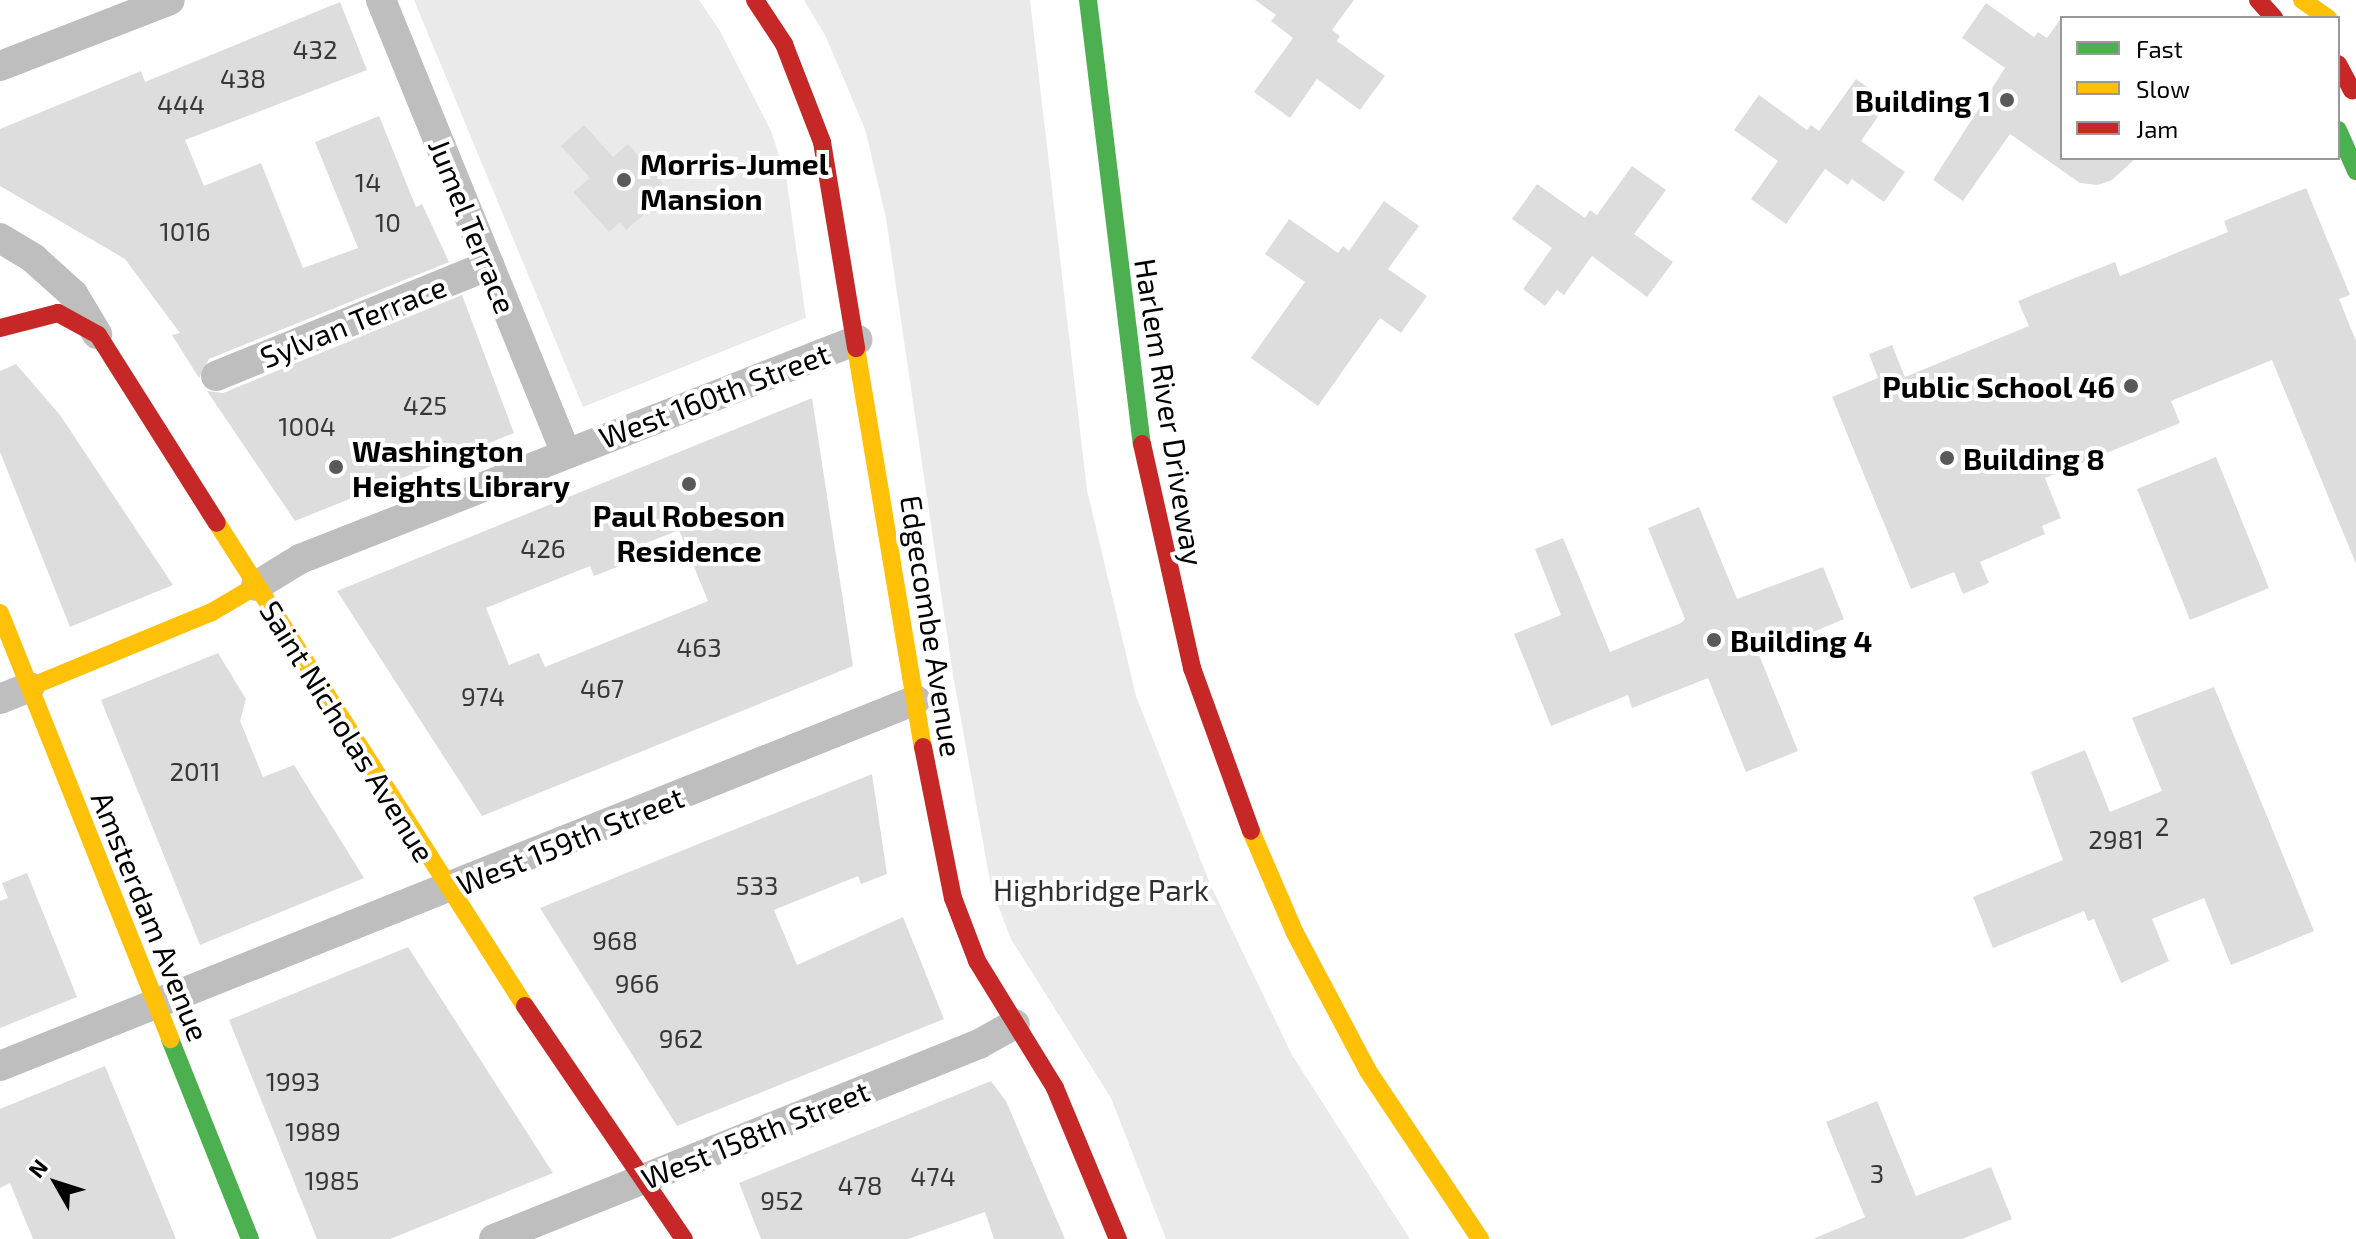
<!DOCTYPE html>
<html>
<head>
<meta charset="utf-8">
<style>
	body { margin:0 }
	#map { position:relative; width:2356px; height:1239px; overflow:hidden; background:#fff; font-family:"Exo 2",sans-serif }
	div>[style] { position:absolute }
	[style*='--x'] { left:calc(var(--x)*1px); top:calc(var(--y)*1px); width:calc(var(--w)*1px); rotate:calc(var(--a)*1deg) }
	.green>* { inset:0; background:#eaeaea }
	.building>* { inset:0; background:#ddd }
	.street>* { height:30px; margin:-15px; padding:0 15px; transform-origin:15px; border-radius:15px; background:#bebebe }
	.fast>* { height:18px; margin:-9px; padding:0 9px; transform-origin:9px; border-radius:9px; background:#4caf50 }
	.slow>* { height:18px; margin:-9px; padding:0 9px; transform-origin:9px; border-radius:9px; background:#ffc107 }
	.jam>* { height:18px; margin:-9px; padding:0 9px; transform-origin:9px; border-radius:9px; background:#c62828 }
	.dots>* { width:22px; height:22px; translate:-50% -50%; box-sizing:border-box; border:4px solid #fff; border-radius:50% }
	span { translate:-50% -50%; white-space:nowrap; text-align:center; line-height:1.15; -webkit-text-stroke:8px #fff; paint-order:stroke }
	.number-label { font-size:26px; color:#373737 }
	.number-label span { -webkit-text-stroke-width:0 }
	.poi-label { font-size:30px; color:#000; font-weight:700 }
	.right { translate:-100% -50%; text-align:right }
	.left { translate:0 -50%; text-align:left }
	.street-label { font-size:30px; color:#000 }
	.park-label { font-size:30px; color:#303030 }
	.legend { position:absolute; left:2060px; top:16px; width:280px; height:144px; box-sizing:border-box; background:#fff; border:2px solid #999; margin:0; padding:10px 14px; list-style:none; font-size:24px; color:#000 }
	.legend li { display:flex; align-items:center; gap:16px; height:40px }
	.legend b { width:40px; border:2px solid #999 }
	.north { position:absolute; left:16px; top:1143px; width:80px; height:80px; -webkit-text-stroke:6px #fff; paint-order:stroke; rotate:309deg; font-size:22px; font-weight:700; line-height:32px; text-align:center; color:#000 }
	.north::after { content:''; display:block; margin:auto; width:28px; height:36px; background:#000; clip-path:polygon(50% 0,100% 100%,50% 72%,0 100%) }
</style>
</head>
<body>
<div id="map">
	<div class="green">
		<div style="clip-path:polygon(414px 0,699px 0,720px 31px,771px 131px,786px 176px,806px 318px,583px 407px)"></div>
		<div style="clip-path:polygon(804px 0,1030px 0,1087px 490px,1136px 696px,1211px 886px,1292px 1055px,1410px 1239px,1166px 1239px,1111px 1098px,1011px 939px,991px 887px,953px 675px,886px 218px,865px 129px,826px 37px)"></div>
	</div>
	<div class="building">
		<div style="clip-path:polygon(1255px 0,1354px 0,1332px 30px,1340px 36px,1337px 41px,1385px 76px,1360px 110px,1317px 79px,1290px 118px,1254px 92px,1293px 38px,1271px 21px,1276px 15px)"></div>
		<div style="clip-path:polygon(340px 2px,367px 70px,185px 140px,204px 186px,261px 163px,303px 268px,358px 248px,315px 142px,379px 116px,416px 207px,422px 204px,449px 262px,209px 359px,199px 378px,172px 335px,180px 333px,125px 259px,0 186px,0 129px,141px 71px,145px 82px)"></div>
		<div style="clip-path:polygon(1986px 3px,2034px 37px,2038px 32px,2047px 38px,2062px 17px,2062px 158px,2136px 158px,2112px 180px,2098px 185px,2080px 183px,2010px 134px,1963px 201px,1933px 180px,2005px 68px,1962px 38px)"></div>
		<div style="clip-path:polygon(1856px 79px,1888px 102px,1861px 141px,1905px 172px,1884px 202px,1852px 179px,1848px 185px,1825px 169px,1786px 224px,1751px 199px,1778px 161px,1734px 130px,1759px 95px,1807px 130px,1811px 125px,1819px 131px)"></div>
		<div style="clip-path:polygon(584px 125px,613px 157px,628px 144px,663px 183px,652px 194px,659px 201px,626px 230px,620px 222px,609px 232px,573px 192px,590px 178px,561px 146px)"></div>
		<div style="clip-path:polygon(1632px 166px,1666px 190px,1634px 234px,1673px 262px,1647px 297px,1592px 256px,1564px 295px,1557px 290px,1545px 306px,1523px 289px,1552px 248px,1512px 219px,1537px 184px,1585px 218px,1590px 210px,1597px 215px)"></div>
		<div style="clip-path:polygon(2306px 188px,2350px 295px,2339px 299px,2356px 341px,2356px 564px,2272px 360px,2171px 401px,2180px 423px,2045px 478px,2061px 518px,2042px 526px,2045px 534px,1980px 562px,1989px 583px,1963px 594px,1954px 572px,1911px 589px,1832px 397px,1878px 378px,1869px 354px,1892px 345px,1905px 377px,2029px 326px,2018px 301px,2115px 262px,2120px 276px,2228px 232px,2224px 221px)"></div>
		<div style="clip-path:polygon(1384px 201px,1419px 226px,1388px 269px,1427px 296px,1401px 333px,1380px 318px,1318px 406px,1251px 358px,1305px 282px,1265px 254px,1289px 219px,1338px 253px,1343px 246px,1349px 251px)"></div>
		<div style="clip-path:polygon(462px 295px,514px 433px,295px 521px,207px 391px,223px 393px)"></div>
		<div style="clip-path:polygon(16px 364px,60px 415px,173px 585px,70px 627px,0 452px,0 371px)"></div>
		<div style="clip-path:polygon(evenodd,812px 398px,853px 666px,482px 816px,337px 591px,812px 398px,679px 530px,708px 601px,545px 667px,539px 653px,509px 665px,486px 608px,590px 566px,594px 576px,630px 562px,626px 551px,679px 530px)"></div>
		<div style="clip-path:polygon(2216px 457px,2269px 588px,2190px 620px,2137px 489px)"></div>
		<div style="clip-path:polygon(1699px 507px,1737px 599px,1823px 567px,1844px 619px,1759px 655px,1798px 751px,1746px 772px,1708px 678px,1632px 708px,1628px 695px,1551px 726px,1514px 634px,1561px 615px,1535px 549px,1563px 538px,1610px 652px,1681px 623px,1685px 619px,1648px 528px)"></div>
		<div style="clip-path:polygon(218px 653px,246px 699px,240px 721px,263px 777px,294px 765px,364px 878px,200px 945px,101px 700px)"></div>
		<div style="clip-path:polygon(2214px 687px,2314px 931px,2231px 965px,2204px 898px,2152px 919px,2169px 961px,2121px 983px,2094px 919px,2088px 921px,2084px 911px,1993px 948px,1973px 897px,2063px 860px,2031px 772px,2085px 750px,2110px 812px,2162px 791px,2132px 718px)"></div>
		<div style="clip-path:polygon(872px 774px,887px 874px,861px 884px,858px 876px,774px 910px,797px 965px,903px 917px,944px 1019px,677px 1126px,540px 908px)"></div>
		<div style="clip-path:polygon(27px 873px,77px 997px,0 1028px,0 901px,8px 898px,2px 883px)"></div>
		<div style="clip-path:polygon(408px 947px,553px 1173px,390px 1239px,317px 1239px,229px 1020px)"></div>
		<div style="clip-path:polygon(105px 1066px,176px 1239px,33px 1239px,10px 1183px,0 1188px,0 1109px)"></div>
		<div style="clip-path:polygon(991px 1081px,1006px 1101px,1065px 1239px,994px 1239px,985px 1212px,908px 1239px,761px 1239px,739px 1183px)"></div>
		<div style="clip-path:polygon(1877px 1101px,1916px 1196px,1991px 1167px,2012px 1219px,1962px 1239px,1813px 1239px,1865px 1217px,1826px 1122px)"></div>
	</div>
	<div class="street">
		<div style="--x:381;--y:0;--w:488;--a:67.8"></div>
		<div style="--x:0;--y:66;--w:182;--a:-21.2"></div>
		<div style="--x:0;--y:238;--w:39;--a:31"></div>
		<div style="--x:33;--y:258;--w:54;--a:42"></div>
		<div style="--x:73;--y:294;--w:47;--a:59"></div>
		<div style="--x:216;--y:376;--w:295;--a:-22.1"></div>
		<div style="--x:256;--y:586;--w:52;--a:-31.5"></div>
		<div style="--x:300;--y:559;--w:599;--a:-21.46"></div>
		<div style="--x:0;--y:699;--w:32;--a:-22"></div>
		<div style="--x:0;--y:1066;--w:986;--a:-21.78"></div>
		<div style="--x:494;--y:1239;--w:523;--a:-21.9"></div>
		<div style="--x:979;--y:1044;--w:41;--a:-29.1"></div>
	</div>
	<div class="fast">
		<div style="--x:1088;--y:0;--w:447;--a:83.1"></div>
		<div style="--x:2338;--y:130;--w:45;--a:66.3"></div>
		<div style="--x:170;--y:1039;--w:215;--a:68.2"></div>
	</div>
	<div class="slow">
		<div style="--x:2302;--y:0;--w:32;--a:35"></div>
		<div style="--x:856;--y:348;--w:405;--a:80.5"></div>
		<div style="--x:217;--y:523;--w:573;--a:57.48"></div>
		<div style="--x:0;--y:613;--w:459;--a:68.2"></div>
		<div style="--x:30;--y:687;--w:197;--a:-22.4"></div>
		<div style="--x:212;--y:612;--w:51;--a:-30.6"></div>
		<div style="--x:1251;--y:831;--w:111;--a:66.7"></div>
		<div style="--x:1295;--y:933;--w:156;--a:62.1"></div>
		<div style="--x:1368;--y:1071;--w:202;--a:56.3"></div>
	</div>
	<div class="jam">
		<div style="--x:755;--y:0;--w:53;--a:56.6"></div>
		<div style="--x:784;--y:44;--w:105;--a:68.8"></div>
		<div style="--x:822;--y:142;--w:209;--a:80.6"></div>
		<div style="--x:2258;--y:0;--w:24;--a:48"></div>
		<div style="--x:2338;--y:64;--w:30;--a:62"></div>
		<div style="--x:0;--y:328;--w:60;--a:-14.5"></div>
		<div style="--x:58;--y:313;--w:46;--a:28.8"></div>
		<div style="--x:98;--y:335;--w:222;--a:57.7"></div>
		<div style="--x:1142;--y:444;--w:230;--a:77.4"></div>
		<div style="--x:1192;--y:668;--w:173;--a:70.1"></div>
		<div style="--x:923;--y:747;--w:154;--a:78.8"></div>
		<div style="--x:953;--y:898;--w:67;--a:69.1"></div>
		<div style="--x:977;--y:961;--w:149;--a:58.4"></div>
		<div style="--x:1055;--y:1088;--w:164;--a:67.4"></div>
		<div style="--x:525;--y:1006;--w:282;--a:55.7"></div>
	</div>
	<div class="dots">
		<div style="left:2007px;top:100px;background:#595959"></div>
		<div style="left:624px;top:180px;background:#595959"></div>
		<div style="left:2131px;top:386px;background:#595959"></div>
		<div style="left:1947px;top:458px;background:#595959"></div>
		<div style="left:336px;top:467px;background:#595959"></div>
		<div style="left:689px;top:484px;background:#595959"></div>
		<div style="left:1714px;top:640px;background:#595959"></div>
	</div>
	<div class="number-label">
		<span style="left:315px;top:49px">432</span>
		<span style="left:243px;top:78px">438</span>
		<span style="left:181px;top:104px">444</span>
		<span style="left:368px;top:182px">14</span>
		<span style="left:388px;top:222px">10</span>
		<span style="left:185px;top:231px">1016</span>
		<span style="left:425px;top:405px">425</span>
		<span style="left:307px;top:426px">1004</span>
		<span style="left:543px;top:548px">426</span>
		<span style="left:699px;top:647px">463</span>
		<span style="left:602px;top:688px">467</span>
		<span style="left:483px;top:696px">974</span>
		<span style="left:195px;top:771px">2011</span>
		<span style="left:2162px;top:826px">2</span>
		<span style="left:2116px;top:839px">2981</span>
		<span style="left:757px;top:885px">533</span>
		<span style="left:615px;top:940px">968</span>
		<span style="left:637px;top:983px">966</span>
		<span style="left:681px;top:1038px">962</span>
		<span style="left:293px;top:1081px">1993</span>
		<span style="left:313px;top:1131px">1989</span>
		<span style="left:1877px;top:1173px">3</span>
		<span style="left:933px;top:1176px">474</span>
		<span style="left:332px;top:1180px">1985</span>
		<span style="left:860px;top:1185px">478</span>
		<span style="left:782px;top:1200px">952</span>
	</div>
	<div class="poi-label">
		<span class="right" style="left:1991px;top:100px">Building 1</span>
		<span class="left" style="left:640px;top:180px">Morris-Jumel<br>Mansion</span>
		<span class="right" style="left:2115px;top:386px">Public School 46</span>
		<span class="left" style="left:352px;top:467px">Washington<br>Heights Library</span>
		<span class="left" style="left:1963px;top:458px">Building 8</span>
		<span style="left:689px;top:532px">Paul Robeson<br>Residence</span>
		<span class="left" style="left:1730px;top:640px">Building 4</span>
	</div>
	<div class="street-label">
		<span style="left:473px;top:226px;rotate:68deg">Jumel Terrace</span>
		<span style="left:353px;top:321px;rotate:-22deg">Sylvan Terrace</span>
		<span style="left:714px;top:395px;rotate:-21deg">West 160th Street</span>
		<span style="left:1170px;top:412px;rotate:81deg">Harlem River Driveway</span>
		<span style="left:932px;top:626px;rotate:81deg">Edgecombe Avenue</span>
		<span style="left:348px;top:731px;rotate:58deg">Saint Nicholas Avenue</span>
		<span style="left:570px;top:840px;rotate:-22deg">West 159th Street</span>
		<span style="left:151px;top:916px;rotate:68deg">Amsterdam Avenue</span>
		<span style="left:755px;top:1134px;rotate:-22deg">West 158th Street</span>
	</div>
	<div class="park-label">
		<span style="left:1101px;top:889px">Highbridge Park</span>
	</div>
	<ul class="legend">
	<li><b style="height:10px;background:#4caf50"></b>Fast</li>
	<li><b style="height:10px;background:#ffc107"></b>Slow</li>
	<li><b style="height:10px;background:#c62828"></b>Jam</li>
	</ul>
	<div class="north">N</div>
</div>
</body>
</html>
